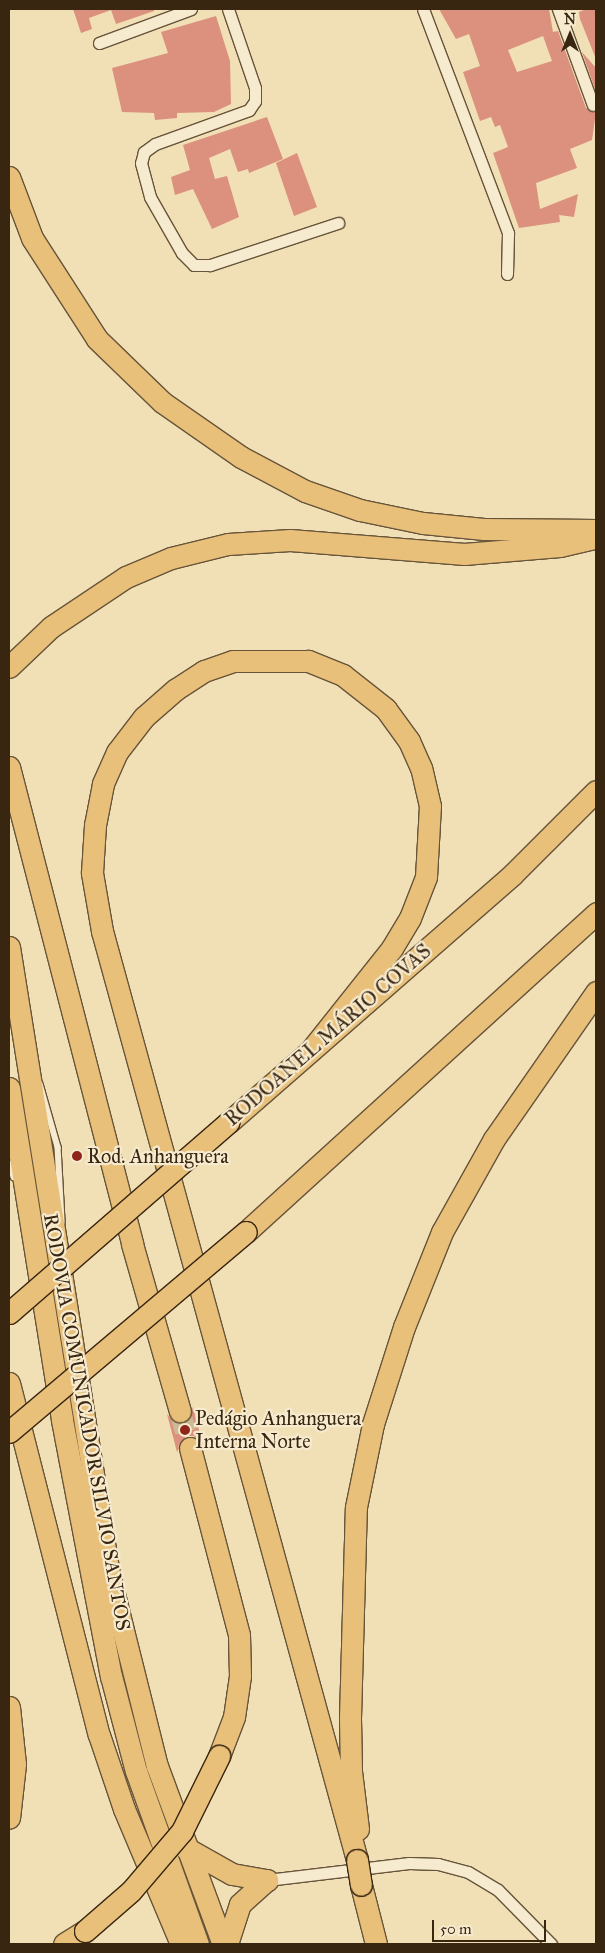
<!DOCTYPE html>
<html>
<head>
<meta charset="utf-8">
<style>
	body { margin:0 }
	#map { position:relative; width:605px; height:1953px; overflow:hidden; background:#f1dfb5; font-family:"IM FELL Great Primer",serif }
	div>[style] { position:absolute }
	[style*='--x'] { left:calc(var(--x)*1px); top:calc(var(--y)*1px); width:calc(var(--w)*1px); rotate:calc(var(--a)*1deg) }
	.building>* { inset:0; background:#db917e }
	.motorway-tunnel>* { height:21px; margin-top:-10.5px; transform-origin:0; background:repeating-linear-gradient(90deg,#ccba94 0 21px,transparent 0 32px) }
	.roads { filter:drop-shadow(1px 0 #67543a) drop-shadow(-1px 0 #67543a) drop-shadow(0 1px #67543a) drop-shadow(0 -1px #67543a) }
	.service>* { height:5.5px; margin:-2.75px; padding:0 2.75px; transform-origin:2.75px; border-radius:2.75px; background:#f6eacf }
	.minor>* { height:11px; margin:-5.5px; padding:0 5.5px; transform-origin:5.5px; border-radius:5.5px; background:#f6eacf }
	.motorway>* { height:21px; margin:-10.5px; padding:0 10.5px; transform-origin:10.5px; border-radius:10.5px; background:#e8c07a }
	.bridges { filter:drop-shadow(1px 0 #392611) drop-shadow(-1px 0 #392611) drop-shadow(0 1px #392611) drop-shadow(0 -1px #392611) }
	.motorway-bridge>* { height:21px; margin:-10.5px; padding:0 10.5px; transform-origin:10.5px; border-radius:10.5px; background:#e8c07a }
	.dots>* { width:14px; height:14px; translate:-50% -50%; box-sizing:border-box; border:2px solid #f6eacf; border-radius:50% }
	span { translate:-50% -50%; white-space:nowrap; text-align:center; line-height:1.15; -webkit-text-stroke:4.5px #f6eacf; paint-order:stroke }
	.street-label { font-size:20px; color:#392611 }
	.poi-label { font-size:20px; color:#392611 }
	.left { translate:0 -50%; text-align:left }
	.frame { position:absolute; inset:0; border:10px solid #392611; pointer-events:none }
	.north { position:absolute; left:545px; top:10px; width:50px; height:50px; -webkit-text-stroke:4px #f6eacf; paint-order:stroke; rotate:0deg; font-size:14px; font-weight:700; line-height:20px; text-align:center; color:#392611 }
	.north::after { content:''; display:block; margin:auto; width:18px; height:22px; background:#392611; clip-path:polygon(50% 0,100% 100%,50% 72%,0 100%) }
	.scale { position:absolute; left:432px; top:1920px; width:114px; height:22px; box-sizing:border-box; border:2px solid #392611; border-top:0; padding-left:6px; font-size:15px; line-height:18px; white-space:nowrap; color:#392611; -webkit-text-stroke:4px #f6eacf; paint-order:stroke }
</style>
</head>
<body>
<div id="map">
	<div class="building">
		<div style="clip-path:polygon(73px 9px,154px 9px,154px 11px,116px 24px,111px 10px,89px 18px,92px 29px,81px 33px)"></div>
		<div style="clip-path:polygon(evenodd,439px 9px,549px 9px,553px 32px,558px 31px,586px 108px,596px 112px,592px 140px,570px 149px,577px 168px,536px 183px,540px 209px,578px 194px,574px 217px,559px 215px,560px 222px,519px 228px,493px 153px,508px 147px,500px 125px,495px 127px,491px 117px,480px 121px,463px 72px,480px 66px,469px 34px,456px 39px,439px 9px,543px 36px,552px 61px,517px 72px,508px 50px,543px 36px)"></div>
		<div style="clip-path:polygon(586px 9px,596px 9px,596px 59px,580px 19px,579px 12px)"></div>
		<div style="clip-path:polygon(216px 16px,230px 61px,231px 104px,214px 112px,177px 113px,177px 118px,155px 120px,154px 113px,122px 112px,112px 68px,168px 53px,161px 32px)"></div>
		<div style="clip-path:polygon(582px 52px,596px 68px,596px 92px)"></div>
		<div style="clip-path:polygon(267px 117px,283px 159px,249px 173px,248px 169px,238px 172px,230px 149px,209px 158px,215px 179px,227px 176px,239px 217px,212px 229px,193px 189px,175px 195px,171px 177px,190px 170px,183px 145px)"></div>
		<div style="clip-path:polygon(297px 153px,317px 207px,294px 216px,276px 163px)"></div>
		<div style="clip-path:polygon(193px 1407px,203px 1445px,194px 1436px,186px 1436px,177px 1452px,167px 1414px,172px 1420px,183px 1423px,189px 1419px)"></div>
	</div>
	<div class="motorway-tunnel">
		<div style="--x:180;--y:1411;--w:38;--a:75"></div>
	</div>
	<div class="roads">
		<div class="service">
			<div style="--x:40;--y:1084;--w:66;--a:74.1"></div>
			<div style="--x:58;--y:1147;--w:75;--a:86.9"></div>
			<div style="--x:9;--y:1163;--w:15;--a:70"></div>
		</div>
		<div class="minor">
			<div style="--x:228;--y:9;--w:83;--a:71.1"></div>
			<div style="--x:255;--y:88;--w:13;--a:90"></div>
			<div style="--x:255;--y:101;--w:11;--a:124"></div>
			<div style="--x:249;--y:110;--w:100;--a:160.1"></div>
			<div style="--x:155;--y:144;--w:14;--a:144"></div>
			<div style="--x:144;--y:152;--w:11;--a:105"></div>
			<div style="--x:141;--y:163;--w:35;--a:75"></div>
			<div style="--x:150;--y:197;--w:64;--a:60.3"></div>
			<div style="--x:182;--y:253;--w:17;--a:45"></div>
			<div style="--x:194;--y:265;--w:16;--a:0"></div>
			<div style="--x:210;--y:265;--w:135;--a:-18.2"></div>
			<div style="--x:423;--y:9;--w:240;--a:69.2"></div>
			<div style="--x:508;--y:233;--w:41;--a:91.4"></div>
			<div style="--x:558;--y:9;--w:102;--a:70"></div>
			<div style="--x:99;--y:43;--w:98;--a:-20.3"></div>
			<div style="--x:267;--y:1880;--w:143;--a:-6.8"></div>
			<div style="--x:409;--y:1863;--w:29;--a:2"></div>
			<div style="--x:438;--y:1864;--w:31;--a:15"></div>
			<div style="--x:468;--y:1872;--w:35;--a:31"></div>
			<div style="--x:498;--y:1890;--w:76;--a:45.5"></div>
		</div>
		<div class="motorway">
			<div style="--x:9;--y:177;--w:65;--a:69.3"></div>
			<div style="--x:32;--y:238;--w:120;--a:57.2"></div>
			<div style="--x:97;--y:339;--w:91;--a:44.1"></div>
			<div style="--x:162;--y:402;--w:96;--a:34.8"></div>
			<div style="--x:241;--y:457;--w:72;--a:28"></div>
			<div style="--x:305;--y:491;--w:58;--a:19.1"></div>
			<div style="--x:360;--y:510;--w:64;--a:11.7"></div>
			<div style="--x:423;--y:523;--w:61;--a:5.6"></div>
			<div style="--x:484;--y:529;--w:112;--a:0.5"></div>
			<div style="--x:9;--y:667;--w:58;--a:-43.6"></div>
			<div style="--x:51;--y:627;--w:90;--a:-33.7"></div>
			<div style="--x:126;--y:577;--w:49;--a:-22.9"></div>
			<div style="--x:171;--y:558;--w:59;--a:-13.8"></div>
			<div style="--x:228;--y:544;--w:62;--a:-3.7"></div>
			<div style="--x:290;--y:540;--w:175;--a:4.6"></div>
			<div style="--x:464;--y:554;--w:96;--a:-4.8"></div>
			<div style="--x:560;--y:546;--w:35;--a:-13"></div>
			<div style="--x:9;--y:767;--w:493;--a:75.5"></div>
			<div style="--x:132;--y:1244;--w:174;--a:74"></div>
			<div style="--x:9;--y:947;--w:635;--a:80.94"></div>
			<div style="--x:109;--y:1574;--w:198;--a:76"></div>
			<div style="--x:157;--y:1766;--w:190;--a:69.7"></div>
			<div style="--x:311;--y:1050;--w:130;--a:-51.5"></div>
			<div style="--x:392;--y:948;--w:35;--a:-59"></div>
			<div style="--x:410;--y:918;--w:44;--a:-68.7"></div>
			<div style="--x:426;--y:877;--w:71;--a:-86.8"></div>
			<div style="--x:430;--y:806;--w:39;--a:-103"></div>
			<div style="--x:421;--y:768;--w:30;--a:-114"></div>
			<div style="--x:409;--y:741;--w:39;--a:-126"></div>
			<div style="--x:386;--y:709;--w:55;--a:-141.7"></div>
			<div style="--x:343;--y:675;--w:38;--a:-158"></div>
			<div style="--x:308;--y:661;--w:75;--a:180"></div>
			<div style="--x:233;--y:661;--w:31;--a:161"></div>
			<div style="--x:204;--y:671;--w:33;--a:147"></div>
			<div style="--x:176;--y:689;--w:43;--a:138.8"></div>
			<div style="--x:144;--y:717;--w:44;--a:127.6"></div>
			<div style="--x:117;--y:752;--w:35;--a:114"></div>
			<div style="--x:103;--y:784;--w:42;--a:101"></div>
			<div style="--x:95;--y:825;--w:48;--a:93.6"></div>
			<div style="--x:92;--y:873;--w:59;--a:80.2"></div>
			<div style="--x:102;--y:931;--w:963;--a:74.65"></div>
			<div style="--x:9;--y:1088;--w:336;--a:80.9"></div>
			<div style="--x:62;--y:1420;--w:261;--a:79.2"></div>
			<div style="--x:111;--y:1676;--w:98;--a:75.3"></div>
			<div style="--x:136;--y:1771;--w:184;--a:70.3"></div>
			<div style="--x:229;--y:1122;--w:377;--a:-41.1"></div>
			<div style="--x:513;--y:874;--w:117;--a:-45"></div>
			<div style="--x:246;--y:1232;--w:474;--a:-42.3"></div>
			<div style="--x:9;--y:1383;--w:363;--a:75.7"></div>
			<div style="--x:99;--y:1735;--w:78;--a:71.3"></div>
			<div style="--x:124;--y:1809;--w:147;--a:67.1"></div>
			<div style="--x:190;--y:1448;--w:193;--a:75.3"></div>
			<div style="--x:239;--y:1635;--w:41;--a:88.6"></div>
			<div style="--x:240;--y:1676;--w:41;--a:98.3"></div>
			<div style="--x:234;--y:1717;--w:42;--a:111"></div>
			<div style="--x:9;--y:1707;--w:57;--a:84"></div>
			<div style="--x:15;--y:1764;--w:54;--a:96.3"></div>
			<div style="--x:358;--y:1829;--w:58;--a:-96.9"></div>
			<div style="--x:351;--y:1771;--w:53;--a:-91.1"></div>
			<div style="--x:350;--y:1718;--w:211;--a:-88.4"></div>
			<div style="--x:356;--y:1507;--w:85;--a:-78.4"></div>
			<div style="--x:373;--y:1424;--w:102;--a:-72.3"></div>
			<div style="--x:404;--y:1327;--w:102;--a:-68.2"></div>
			<div style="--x:442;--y:1232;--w:107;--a:-60.8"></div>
			<div style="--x:494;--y:1139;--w:179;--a:-55.2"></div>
			<div style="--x:184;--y:1847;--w:55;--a:29.4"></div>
			<div style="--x:232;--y:1874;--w:36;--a:10"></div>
			<div style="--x:361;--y:1885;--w:61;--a:75.7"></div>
			<div style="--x:64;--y:1944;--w:25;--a:-32"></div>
			<div style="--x:227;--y:1944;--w:42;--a:-72"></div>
			<div style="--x:240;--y:1904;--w:36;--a:-42"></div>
		</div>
	</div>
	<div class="bridges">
		<div class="motorway-bridge">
			<div style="--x:9;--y:1313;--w:291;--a:-41"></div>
			<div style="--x:9;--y:1432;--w:310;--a:-40.2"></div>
			<div style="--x:357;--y:1860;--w:25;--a:81"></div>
			<div style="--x:85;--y:1931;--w:61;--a:-41"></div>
			<div style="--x:131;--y:1891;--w:79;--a:-49.6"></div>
			<div style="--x:182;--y:1831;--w:84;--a:-63.7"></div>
		</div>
	</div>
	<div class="dots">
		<div style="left:77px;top:1156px;background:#8f2418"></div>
		<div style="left:185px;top:1430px;background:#8f2418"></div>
	</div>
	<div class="street-label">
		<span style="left:328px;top:1035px;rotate:-41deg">RODOANEL MÁRIO COVAS</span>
		<span style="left:87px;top:1422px;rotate:80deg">RODOVIA COMUNICADOR SILVIO SANTOS</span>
	</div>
	<div class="poi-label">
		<span class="left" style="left:87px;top:1156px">Rod. Anhanguera</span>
		<span class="left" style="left:195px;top:1430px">Pedágio Anhanguera<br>Interna Norte</span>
	</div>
	<div class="frame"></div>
	<div class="north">N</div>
	<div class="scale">50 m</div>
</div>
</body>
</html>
